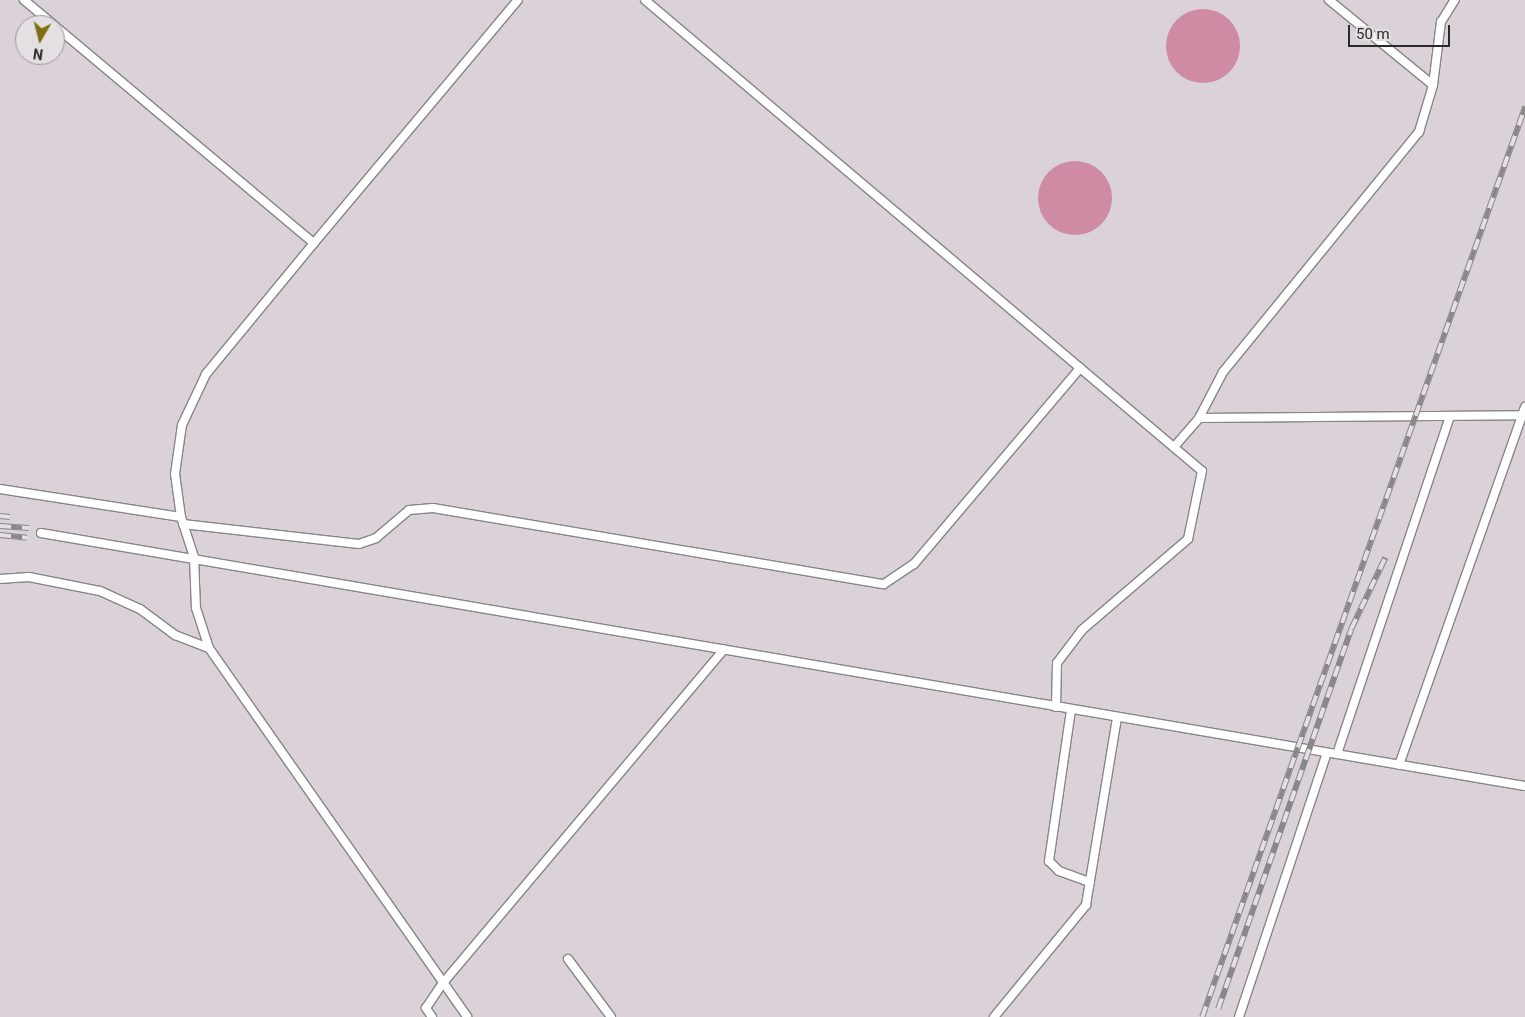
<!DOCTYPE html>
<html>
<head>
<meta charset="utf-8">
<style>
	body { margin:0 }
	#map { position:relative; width:1525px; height:1017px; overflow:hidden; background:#e3dfe2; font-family:Roboto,sans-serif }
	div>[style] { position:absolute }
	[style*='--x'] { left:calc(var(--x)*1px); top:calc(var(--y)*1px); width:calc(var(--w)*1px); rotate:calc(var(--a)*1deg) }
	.built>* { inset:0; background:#dad1d9 }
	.building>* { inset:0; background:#cf8aa4 }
	.round { border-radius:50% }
	.roads { filter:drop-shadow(1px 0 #888588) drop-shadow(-1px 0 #888588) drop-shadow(0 1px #888588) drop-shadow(0 -1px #888588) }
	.lane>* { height:8px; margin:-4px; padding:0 4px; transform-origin:4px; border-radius:4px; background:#fff }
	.rail>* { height:5.5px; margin-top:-2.75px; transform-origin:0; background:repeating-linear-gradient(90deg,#e3dfe2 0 11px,#8a8789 0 22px); box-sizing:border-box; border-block:1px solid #8a8789 }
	span { translate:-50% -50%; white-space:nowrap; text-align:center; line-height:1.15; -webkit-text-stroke:4.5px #e3dfe2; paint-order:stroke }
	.north { position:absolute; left:15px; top:15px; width:50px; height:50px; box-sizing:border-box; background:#e3dfe2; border:1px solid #999799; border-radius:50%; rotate:188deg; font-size:14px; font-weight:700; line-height:20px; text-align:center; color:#2b2a2b }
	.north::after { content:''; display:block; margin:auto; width:18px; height:22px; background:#806e0c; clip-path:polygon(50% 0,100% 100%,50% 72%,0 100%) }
	.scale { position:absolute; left:1348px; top:25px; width:102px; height:22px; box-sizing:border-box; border:2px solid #2b2a2b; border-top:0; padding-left:6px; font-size:15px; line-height:18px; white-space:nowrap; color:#2b2a2b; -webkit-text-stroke:4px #e3dfe2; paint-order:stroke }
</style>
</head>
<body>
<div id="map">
	<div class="built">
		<div style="clip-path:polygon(evenodd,0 0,1525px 0,1525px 1017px,0 1017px,0 0,25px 25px,55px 25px,55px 55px,25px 55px,25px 25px)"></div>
	</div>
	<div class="building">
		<div class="round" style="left:1166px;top:9px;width:74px;height:74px"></div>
		<div class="round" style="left:1038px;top:161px;width:74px;height:74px"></div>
	</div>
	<div class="roads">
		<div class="lane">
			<div style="--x:24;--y:0;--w:39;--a:40"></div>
			<div style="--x:645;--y:0;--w:729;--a:40.22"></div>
			<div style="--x:1202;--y:471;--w:69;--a:101.6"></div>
			<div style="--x:1188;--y:539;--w:140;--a:139.4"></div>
			<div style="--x:1082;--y:630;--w:41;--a:127.1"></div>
			<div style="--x:1057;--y:663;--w:44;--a:91.3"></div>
			<div style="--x:1329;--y:0;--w:134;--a:39.3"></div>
			<div style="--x:55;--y:26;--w:338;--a:40"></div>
			<div style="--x:314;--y:243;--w:317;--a:-50"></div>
			<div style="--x:1199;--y:418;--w:52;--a:-62.4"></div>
			<div style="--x:1223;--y:372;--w:310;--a:-50.8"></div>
			<div style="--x:1419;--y:132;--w:49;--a:-73.4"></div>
			<div style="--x:1433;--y:85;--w:64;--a:-82.8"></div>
			<div style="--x:1441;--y:22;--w:26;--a:-58"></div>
			<div style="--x:1174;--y:447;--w:38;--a:-49"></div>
			<div style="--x:1199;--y:418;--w:323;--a:-0.5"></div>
			<div style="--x:1522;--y:415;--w:9;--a:-69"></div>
			<div style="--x:0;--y:489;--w:183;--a:8.8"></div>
			<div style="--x:181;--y:517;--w:42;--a:72"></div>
			<div style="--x:194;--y:557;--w:51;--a:87.8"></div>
			<div style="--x:196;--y:608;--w:42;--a:72"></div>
			<div style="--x:209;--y:648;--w:450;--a:55"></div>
			<div style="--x:181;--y:517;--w:43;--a:-97.9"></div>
			<div style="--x:175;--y:474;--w:49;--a:-81.9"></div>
			<div style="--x:182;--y:425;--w:56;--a:-64.8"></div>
			<div style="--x:206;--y:374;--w:170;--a:-50.5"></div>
			<div style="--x:183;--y:524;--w:177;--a:6.5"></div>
			<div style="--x:359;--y:544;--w:18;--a:-19"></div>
			<div style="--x:376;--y:538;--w:43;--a:-40.3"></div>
			<div style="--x:409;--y:510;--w:24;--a:-5"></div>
			<div style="--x:433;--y:508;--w:457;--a:9.6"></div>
			<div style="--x:884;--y:584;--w:36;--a:-34"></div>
			<div style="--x:914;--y:564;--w:257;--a:-49.7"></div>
			<div style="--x:41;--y:533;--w:1505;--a:9.68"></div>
			<div style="--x:0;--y:579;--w:29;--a:-4"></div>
			<div style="--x:29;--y:577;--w:72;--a:11.2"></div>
			<div style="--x:100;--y:591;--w:44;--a:24.2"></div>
			<div style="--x:140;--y:609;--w:44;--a:36.6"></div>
			<div style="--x:175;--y:635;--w:36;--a:21"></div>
			<div style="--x:1071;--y:710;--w:153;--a:98.3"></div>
			<div style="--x:1049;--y:861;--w:14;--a:45"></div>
			<div style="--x:1059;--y:871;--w:33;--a:20"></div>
			<div style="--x:1337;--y:754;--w:355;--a:-71.5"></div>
			<div style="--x:1399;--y:765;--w:371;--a:-70.6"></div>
			<div style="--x:568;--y:959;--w:72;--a:53.4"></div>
			<div style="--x:432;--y:1017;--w:11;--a:-124"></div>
			<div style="--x:426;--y:1008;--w:30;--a:-56"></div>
			<div style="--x:443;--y:983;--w:436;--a:-49.9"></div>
			<div style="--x:994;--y:1017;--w:145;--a:-50.6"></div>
			<div style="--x:1086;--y:905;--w:190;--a:-80.6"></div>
			<div style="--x:1239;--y:1017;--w:278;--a:-71.6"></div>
		</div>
	</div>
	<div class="rail">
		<div style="--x:0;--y:516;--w:10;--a:6"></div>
		<div style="--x:0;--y:526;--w:29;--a:4"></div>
		<div style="--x:0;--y:535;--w:27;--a:6"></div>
		<div style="--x:1218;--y:1009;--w:403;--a:-70.7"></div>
		<div style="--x:1351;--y:629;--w:79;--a:-64.4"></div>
		<div style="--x:1202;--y:1017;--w:966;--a:-70.46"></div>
	</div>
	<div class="north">N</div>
	<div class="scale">50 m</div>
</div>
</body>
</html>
